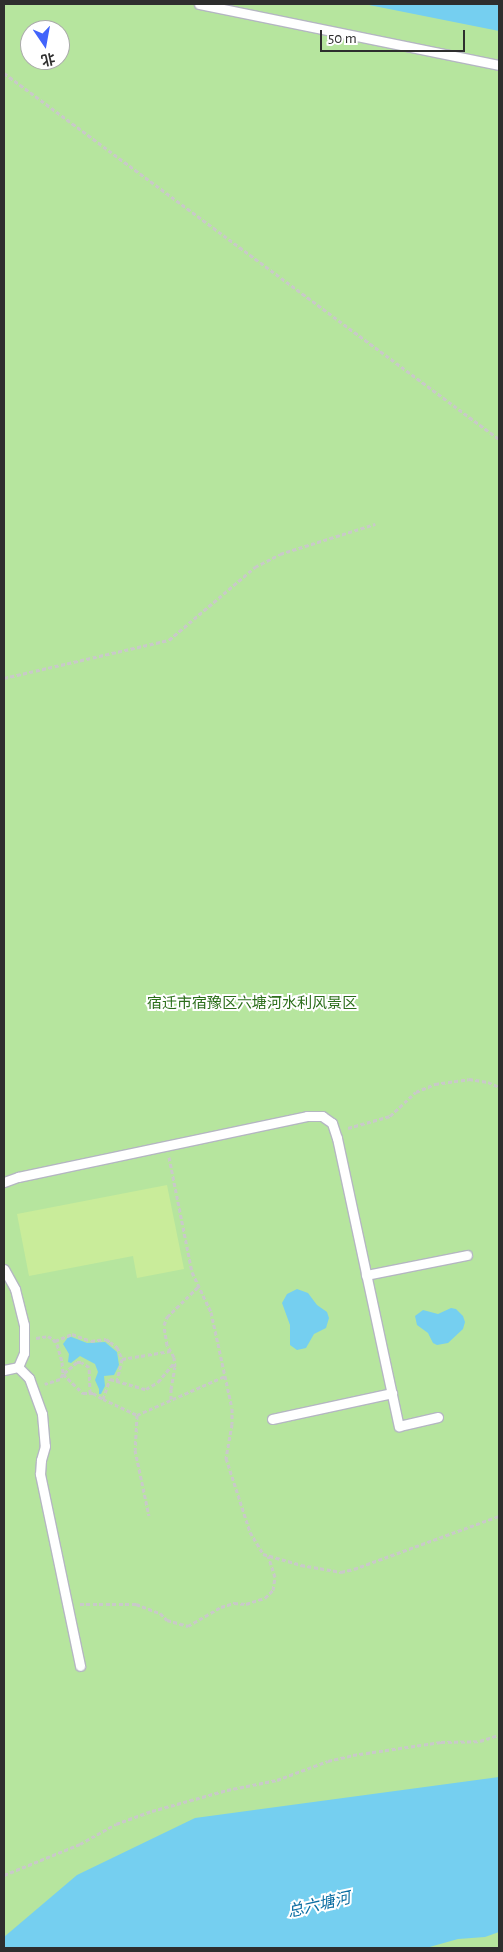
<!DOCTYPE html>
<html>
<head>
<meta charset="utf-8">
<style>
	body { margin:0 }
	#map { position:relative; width:503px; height:1952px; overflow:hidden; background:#efe9e1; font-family:"Alegreya Sans","Noto Sans SC",sans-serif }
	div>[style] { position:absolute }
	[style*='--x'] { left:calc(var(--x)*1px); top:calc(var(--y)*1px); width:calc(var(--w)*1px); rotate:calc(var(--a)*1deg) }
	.green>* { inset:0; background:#b6e59e }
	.pitch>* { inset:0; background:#c9ec9a }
	.water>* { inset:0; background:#75cff0 }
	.path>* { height:3px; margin-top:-1.5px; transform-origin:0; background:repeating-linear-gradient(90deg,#c9c9c9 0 4px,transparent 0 6.5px) }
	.roads { filter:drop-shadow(1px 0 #b4b7c1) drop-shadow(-1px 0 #b4b7c1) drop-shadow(0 1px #b4b7c1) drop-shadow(0 -1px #b4b7c1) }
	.lane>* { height:9px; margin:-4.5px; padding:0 4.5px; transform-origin:4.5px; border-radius:4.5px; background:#fff }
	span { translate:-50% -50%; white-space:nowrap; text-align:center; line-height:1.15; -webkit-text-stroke:4px #fff; paint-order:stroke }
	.park-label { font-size:15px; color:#2c6e1b }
	.water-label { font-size:16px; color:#0d6fa3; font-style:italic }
	.frame { position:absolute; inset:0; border:5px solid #2e2e2e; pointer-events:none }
	.north { position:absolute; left:20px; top:20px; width:50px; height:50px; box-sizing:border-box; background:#fff; border:1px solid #ababab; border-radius:50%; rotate:168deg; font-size:14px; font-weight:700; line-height:20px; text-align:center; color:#2e2e2e }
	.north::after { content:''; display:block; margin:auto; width:18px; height:22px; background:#4264fb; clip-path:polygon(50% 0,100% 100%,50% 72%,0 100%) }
	.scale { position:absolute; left:320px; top:30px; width:145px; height:22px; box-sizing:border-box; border:2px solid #2e2e2e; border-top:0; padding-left:6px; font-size:15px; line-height:18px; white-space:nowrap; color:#2e2e2e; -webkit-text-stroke:4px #fff; paint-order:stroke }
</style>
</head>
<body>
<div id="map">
	<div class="green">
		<div style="clip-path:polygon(evenodd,4px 4px,499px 4px,499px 1948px,4px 1948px,4px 4px,30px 30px,60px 30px,60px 60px,30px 60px,30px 30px)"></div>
	</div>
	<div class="pitch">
		<div style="clip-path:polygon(167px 1185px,184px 1269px,137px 1278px,133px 1256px,29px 1276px,17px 1214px)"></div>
	</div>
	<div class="water">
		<div style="clip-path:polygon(364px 4px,499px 4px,499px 31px)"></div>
		<div style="clip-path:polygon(297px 1289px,308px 1293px,317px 1305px,327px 1312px,329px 1318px,326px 1328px,314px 1334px,306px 1348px,297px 1350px,290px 1345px,290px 1325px,282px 1303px,287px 1294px)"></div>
		<div style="clip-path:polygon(451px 1308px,456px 1309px,463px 1316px,465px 1322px,463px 1329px,448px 1343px,437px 1345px,433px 1343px,428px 1333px,417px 1325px,415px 1316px,423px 1310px,438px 1314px)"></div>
		<div style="clip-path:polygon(69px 1336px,87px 1343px,105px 1342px,117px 1352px,119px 1365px,114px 1375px,104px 1376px,105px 1386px,101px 1394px,99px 1394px,99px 1389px,95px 1380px,98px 1372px,95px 1364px,80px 1356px,71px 1363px,68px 1362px,69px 1354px,63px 1344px)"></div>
		<div style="clip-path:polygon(499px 1777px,499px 1932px,485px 1937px,458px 1939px,426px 1948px,4px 1948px,4px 1937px,77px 1875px,195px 1818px)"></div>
	</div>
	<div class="path">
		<div style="--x:4;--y:73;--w:616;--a:36.48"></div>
		<div style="--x:4;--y:678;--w:169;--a:-13"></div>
		<div style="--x:169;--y:640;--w:113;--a:-40.3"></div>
		<div style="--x:255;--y:567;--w:28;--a:-27"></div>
		<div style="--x:280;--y:554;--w:100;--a:-17.5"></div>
		<div style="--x:348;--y:1128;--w:44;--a:-15.9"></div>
		<div style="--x:390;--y:1116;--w:35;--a:-43"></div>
		<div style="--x:416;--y:1092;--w:21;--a:-23"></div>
		<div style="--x:435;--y:1084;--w:34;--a:-8"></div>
		<div style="--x:469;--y:1079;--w:19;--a:9"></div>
		<div style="--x:488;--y:1082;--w:12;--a:24"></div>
		<div style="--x:169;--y:1157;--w:117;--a:78.7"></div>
		<div style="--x:192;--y:1272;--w:44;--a:64.6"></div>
		<div style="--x:211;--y:1312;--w:98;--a:77.7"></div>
		<div style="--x:232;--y:1408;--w:16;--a:90"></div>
		<div style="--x:232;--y:1424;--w:35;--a:100"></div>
		<div style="--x:226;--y:1458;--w:78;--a:72"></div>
		<div style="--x:250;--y:1532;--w:26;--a:59"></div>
		<div style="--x:263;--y:1554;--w:40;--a:16"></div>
		<div style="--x:301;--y:1565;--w:41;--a:9.9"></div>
		<div style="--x:341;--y:1572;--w:13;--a:-13"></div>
		<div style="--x:354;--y:1569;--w:154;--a:-20.1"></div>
		<div style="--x:36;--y:1338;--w:12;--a:-9"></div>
		<div style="--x:48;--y:1336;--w:6;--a:31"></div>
		<div style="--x:53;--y:1339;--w:6;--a:51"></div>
		<div style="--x:57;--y:1344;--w:19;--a:74"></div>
		<div style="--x:62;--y:1362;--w:12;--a:85"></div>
		<div style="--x:63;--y:1374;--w:6;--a:121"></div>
		<div style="--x:60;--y:1379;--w:16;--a:162"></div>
		<div style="--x:55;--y:1341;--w:18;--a:-22"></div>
		<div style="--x:72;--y:1334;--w:20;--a:20"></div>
		<div style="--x:91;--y:1341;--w:15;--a:-8"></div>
		<div style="--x:106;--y:1339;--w:5;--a:37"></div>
		<div style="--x:110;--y:1342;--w:9;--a:36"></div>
		<div style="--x:117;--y:1347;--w:13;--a:67"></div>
		<div style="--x:122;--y:1359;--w:22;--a:103"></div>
		<div style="--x:122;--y:1359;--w:49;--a:-9.5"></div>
		<div style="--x:90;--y:1393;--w:26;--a:-92"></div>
		<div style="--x:89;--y:1367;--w:9;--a:-148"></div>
		<div style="--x:81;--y:1362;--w:4;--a:180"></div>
		<div style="--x:77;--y:1362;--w:18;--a:139"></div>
		<div style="--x:63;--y:1374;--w:28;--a:44"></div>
		<div style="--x:83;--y:1393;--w:10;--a:0"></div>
		<div style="--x:93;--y:1393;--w:12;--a:31"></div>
		<div style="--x:103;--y:1399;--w:21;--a:-71"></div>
		<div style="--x:110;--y:1379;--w:37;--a:16"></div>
		<div style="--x:146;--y:1389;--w:14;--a:-30"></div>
		<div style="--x:158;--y:1382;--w:26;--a:-50"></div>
		<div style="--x:103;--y:1399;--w:38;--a:25"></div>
		<div style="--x:137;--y:1415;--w:35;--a:93"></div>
		<div style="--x:135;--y:1450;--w:67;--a:78"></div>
		<div style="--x:171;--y:1399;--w:10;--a:-90"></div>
		<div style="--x:171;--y:1389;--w:22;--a:-80"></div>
		<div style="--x:175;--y:1367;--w:10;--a:-96"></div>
		<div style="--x:174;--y:1357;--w:14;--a:-120"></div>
		<div style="--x:167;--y:1345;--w:20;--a:-99"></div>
		<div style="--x:164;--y:1325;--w:9;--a:-69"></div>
		<div style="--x:167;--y:1317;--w:45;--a:-44.1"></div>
		<div style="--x:137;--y:1415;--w:96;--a:-23.9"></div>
		<div style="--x:80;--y:1604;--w:56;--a:0"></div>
		<div style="--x:136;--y:1604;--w:26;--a:21"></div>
		<div style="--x:160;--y:1613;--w:10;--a:45"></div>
		<div style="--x:167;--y:1620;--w:22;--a:16"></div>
		<div style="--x:188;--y:1626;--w:38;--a:-30"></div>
		<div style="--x:221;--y:1607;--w:14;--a:-17"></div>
		<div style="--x:234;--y:1603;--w:12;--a:5"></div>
		<div style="--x:246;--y:1604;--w:20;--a:-18"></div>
		<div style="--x:265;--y:1598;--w:11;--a:-45"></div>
		<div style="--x:273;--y:1590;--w:13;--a:-81"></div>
		<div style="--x:275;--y:1577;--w:22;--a:-108"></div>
		<div style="--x:4;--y:1875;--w:82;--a:-22.2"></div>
		<div style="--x:80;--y:1844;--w:41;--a:-29.1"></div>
		<div style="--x:116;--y:1824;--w:38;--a:-20"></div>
		<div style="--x:152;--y:1811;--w:78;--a:-15.6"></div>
		<div style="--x:227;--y:1790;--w:51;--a:-11.3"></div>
		<div style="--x:277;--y:1780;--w:54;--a:-20.4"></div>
		<div style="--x:328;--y:1761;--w:26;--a:-13"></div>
		<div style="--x:353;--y:1755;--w:89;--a:-8.4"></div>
		<div style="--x:441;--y:1742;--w:39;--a:-1"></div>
		<div style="--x:480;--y:1741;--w:20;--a:-18"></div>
	</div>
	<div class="roads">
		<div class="lane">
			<div style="--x:199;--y:4;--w:306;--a:11.5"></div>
			<div style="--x:4;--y:1182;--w:15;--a:-20"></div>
			<div style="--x:18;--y:1177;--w:295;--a:-11.9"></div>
			<div style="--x:307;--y:1116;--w:15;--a:0"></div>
			<div style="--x:322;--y:1116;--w:12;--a:35"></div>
			<div style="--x:332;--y:1123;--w:16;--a:72"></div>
			<div style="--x:337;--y:1138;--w:295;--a:77.9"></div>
			<div style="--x:399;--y:1426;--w:40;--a:-13"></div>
			<div style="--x:4;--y:1269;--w:23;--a:61"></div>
			<div style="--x:15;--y:1289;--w:37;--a:76"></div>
			<div style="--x:24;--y:1325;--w:28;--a:90"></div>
			<div style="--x:24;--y:1353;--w:15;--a:113"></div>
			<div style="--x:366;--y:1275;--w:103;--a:-11.2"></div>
			<div style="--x:4;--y:1370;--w:14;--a:-12"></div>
			<div style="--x:18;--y:1367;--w:16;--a:45"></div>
			<div style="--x:29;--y:1378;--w:38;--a:70"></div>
			<div style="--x:42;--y:1414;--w:32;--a:85"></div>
			<div style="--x:45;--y:1446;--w:15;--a:106"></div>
			<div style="--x:41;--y:1460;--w:14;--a:94"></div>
			<div style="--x:40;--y:1474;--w:196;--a:78.2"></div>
			<div style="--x:272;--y:1419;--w:123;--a:-12.2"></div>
		</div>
	</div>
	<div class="park-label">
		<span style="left:252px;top:1004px">宿迁市宿豫区六塘河水利风景区</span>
	</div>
	<div class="water-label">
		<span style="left:319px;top:1905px;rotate:-13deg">总六塘河</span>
	</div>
	<div class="frame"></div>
	<div class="north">北</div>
	<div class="scale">50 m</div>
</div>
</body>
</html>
